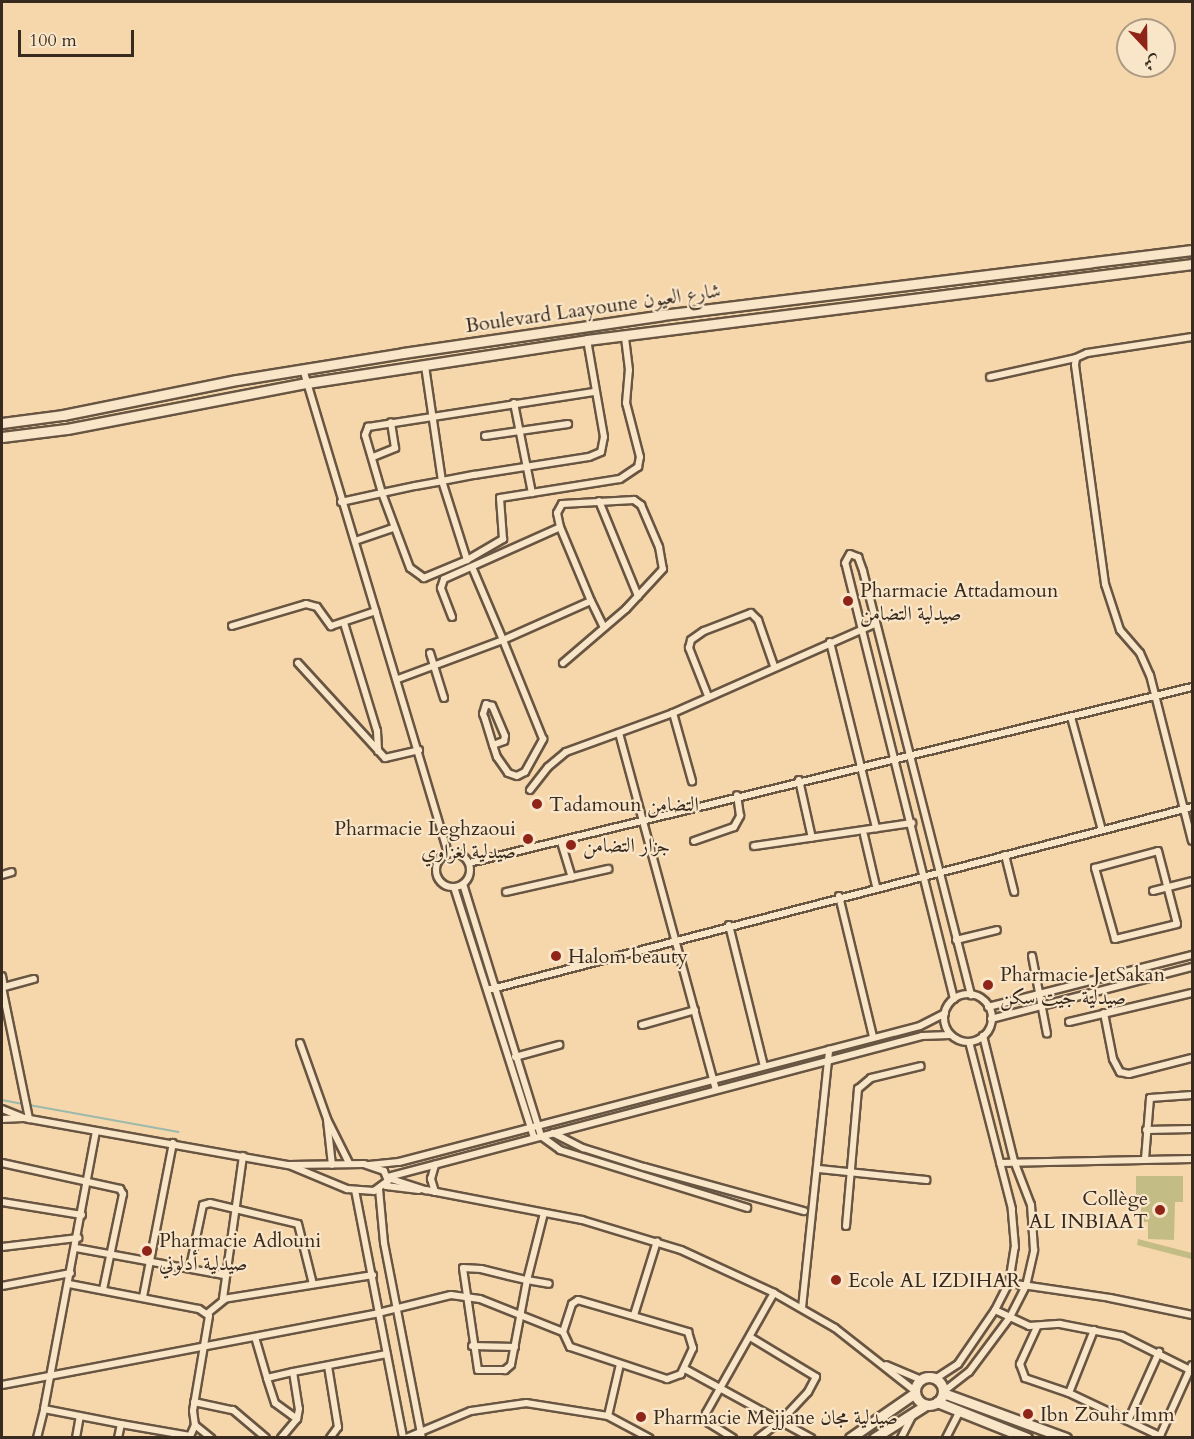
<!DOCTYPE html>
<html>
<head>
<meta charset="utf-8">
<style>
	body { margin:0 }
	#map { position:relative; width:1194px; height:1439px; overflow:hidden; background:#f6d7ab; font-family:Cardo,Amiri,serif }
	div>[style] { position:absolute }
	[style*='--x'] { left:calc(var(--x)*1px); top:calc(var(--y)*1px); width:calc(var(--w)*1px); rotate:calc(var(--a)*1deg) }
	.green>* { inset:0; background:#c3bc84 }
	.stream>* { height:2px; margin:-1px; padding:0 1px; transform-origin:1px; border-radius:1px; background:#9db9ac }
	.roads { filter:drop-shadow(2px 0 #685542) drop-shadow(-2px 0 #685542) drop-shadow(0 2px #685542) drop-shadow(0 -2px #685542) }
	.street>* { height:6px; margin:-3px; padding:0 3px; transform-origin:3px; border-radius:3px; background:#f9e5c8 }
	.street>.ring { margin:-3px; padding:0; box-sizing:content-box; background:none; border:6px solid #f9e5c8; border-radius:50% }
	.secondary>* { height:9px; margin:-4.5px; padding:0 4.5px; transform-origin:4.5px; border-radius:4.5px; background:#f9e5c8 }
	.secondary>.ring { margin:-4.5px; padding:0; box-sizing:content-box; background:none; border:9px solid #f9e5c8; border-radius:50% }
	.dots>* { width:16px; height:16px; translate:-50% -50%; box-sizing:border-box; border:3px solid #f9e5c8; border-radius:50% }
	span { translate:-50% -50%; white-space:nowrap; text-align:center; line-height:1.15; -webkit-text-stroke:4.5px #f9e5c8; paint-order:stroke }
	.street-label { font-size:20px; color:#382a1f }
	.poi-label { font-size:20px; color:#382a1f }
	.left { translate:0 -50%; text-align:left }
	.right { translate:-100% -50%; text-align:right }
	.frame { position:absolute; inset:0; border:3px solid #382a1f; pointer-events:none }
	.north { position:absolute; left:1116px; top:18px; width:60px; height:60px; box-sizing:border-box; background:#f9e5c8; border:2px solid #ac9a84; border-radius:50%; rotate:158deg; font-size:16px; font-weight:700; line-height:24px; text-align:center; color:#382a1f }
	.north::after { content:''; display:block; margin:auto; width:21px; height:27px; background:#8f2418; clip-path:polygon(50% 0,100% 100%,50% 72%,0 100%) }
	.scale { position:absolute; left:18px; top:30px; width:116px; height:27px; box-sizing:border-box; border:3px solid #382a1f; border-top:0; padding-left:8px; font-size:18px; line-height:21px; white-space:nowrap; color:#382a1f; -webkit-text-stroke:4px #f9e5c8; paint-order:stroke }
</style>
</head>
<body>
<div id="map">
	<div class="green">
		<div style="clip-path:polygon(1136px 1176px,1183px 1176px,1183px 1202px,1175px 1202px,1174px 1240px,1148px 1239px,1148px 1222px,1141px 1222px,1141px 1202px,1136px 1201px)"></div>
		<div style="clip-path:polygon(1138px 1239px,1192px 1253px,1191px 1259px,1137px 1245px)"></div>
	</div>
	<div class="stream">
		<div style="--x:2;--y:1100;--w:21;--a:11"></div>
		<div style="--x:29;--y:1105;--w:152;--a:10.2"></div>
	</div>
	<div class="roads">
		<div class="street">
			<div style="--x:1192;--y:337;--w:106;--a:171.3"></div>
			<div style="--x:1087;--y:353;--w:12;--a:156"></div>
			<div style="--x:1076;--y:358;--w:7;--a:98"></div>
			<div style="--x:1075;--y:365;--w:221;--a:82.2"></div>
			<div style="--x:1105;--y:584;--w:48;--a:71.9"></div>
			<div style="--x:1120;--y:630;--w:30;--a:49"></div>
			<div style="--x:1140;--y:653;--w:24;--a:66"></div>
			<div style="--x:1150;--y:675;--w:171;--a:75.8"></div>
			<div style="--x:425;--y:366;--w:116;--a:81.6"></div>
			<div style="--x:442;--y:481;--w:83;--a:72.4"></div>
			<div style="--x:467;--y:560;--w:47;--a:157.3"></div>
			<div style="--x:424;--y:578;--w:17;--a:-144"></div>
			<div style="--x:410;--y:568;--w:80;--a:-110.5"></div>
			<div style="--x:382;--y:493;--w:34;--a:-12"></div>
			<div style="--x:415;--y:486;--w:27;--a:-10"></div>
			<div style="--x:442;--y:481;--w:33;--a:-11"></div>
			<div style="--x:474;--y:475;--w:116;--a:-8.9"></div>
			<div style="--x:589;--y:457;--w:13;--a:-23"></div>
			<div style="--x:601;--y:452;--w:15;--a:-79"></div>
			<div style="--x:604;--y:437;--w:98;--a:-99.9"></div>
			<div style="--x:303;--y:369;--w:505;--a:73.32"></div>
			<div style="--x:990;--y:377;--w:88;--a:-12.5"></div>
			<div style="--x:514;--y:403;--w:92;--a:78.7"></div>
			<div style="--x:485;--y:436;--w:84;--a:-8.2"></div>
			<div style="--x:373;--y:457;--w:24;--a:-22"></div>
			<div style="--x:395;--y:448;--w:26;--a:-99"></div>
			<div style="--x:599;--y:501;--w:103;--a:67.7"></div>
			<div style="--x:341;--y:502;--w:42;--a:-12.4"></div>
			<div style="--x:382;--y:493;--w:60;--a:-106.3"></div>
			<div style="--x:365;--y:435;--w:9;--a:-69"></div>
			<div style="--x:368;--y:427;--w:230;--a:-8.8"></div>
			<div style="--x:560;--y:527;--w:80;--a:67.3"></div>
			<div style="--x:355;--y:541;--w:39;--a:-19"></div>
			<div style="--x:467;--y:560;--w:42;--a:-30.3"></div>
			<div style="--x:503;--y:539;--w:41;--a:-94.2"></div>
			<div style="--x:500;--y:498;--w:121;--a:-9"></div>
			<div style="--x:620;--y:479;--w:22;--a:-34"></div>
			<div style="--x:638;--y:467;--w:10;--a:-79"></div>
			<div style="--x:640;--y:457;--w:56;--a:-104.5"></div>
			<div style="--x:626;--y:403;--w:33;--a:-85"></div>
			<div style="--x:629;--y:370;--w:35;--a:-97"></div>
			<div style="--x:452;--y:617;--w:31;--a:-111"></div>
			<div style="--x:441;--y:588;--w:9;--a:-72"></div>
			<div style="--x:444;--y:579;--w:127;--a:-24.1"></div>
			<div style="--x:560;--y:527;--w:14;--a:-102"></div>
			<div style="--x:557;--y:513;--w:10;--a:-61"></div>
			<div style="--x:562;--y:504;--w:72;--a:-3.2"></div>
			<div style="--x:634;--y:500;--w:9;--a:36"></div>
			<div style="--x:641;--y:505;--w:46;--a:66.8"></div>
			<div style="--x:659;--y:547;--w:22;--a:80"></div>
			<div style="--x:663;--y:569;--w:54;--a:132.8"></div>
			<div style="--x:626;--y:609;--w:83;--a:139.4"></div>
			<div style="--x:344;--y:623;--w:113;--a:73"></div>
			<div style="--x:377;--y:731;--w:20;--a:87"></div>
			<div style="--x:232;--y:626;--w:77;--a:-16.6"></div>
			<div style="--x:306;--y:604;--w:11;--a:15"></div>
			<div style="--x:317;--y:607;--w:24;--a:54"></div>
			<div style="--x:331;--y:626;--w:47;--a:-18.4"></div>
			<div style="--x:830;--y:642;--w:192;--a:76.1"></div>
			<div style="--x:430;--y:653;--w:47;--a:72.7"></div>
			<div style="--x:298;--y:663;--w:129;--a:47.5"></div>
			<div style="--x:385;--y:758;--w:35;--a:-13"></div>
			<div style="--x:398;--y:679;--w:112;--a:-20.4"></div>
			<div style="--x:503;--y:640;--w:79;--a:-113"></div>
			<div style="--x:708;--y:696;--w:52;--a:-111.6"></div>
			<div style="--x:689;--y:648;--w:8;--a:-76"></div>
			<div style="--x:691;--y:640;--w:16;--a:-35"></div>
			<div style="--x:704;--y:631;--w:50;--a:-21"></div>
			<div style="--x:751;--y:613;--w:10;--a:45"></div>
			<div style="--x:758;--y:620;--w:49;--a:70.8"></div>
			<div style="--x:673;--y:713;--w:71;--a:74.4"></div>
			<div style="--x:1071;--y:717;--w:117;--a:74.7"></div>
			<div style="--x:619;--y:733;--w:369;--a:74.8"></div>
			<div style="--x:493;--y:745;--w:12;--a:-20"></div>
			<div style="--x:504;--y:741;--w:5;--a:-79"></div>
			<div style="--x:505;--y:736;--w:33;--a:-113"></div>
			<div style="--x:492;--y:706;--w:6;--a:-162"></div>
			<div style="--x:486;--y:704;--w:10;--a:107"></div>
			<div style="--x:483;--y:714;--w:5;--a:68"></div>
			<div style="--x:485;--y:719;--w:27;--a:73"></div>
			<div style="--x:493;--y:745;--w:13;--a:72"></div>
			<div style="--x:497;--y:757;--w:19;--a:55"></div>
			<div style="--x:508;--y:773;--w:9;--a:18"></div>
			<div style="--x:517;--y:776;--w:9;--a:-27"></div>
			<div style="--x:525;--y:772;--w:38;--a:-61"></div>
			<div style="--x:543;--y:739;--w:107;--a:-112"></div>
			<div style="--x:503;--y:640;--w:96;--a:-23.9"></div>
			<div style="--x:591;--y:601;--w:28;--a:64"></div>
			<div style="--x:799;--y:780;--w:59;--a:77.4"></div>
			<div style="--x:530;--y:790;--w:29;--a:-52"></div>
			<div style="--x:548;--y:767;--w:23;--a:-40"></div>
			<div style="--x:566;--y:752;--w:114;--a:-20"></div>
			<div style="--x:673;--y:713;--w:221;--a:-23.8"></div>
			<div style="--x:864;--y:835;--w:52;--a:76.8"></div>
			<div style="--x:694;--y:841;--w:42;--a:-19.3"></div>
			<div style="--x:734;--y:827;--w:13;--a:-61"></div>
			<div style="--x:740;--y:816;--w:21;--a:-98"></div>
			<div style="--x:561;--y:842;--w:37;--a:73"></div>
			<div style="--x:754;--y:846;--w:160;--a:-8.3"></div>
			<div style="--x:1158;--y:851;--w:75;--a:75.4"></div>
			<div style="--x:1177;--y:924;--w:64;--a:166.4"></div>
			<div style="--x:1115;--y:939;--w:74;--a:-105.7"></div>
			<div style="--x:1095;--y:868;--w:65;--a:-15.1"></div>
			<div class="ring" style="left:436px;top:853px;width:28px;height:28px"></div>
			<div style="--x:1005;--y:855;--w:38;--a:76"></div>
			<div style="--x:469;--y:863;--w:744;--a:-13.68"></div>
			<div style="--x:2;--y:875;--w:10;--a:-17"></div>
			<div style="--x:463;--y:884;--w:264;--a:72.8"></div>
			<div style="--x:541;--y:1136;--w:24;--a:36"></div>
			<div style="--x:560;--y:1150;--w:196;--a:17.2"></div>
			<div style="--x:454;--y:887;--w:262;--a:72.3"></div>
			<div style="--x:1153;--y:891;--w:40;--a:-14.4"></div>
			<div style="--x:506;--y:892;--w:105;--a:-12.7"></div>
			<div style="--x:839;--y:896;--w:145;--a:76.4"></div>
			<div style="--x:729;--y:925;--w:145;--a:76.1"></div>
			<div style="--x:956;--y:940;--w:42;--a:-13.7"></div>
			<div style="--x:1032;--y:956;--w:79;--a:79.1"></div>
			<div style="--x:2;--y:976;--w:11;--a:80"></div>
			<div style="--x:4;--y:987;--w:31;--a:-15"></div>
			<div style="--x:2;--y:987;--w:135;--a:78.4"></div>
			<div style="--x:488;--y:990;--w:727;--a:-14.57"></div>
			<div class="ring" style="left:944px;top:994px;width:42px;height:42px"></div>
			<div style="--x:954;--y:999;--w:449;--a:-104"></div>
			<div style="--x:845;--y:563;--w:10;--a:-61"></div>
			<div style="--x:850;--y:554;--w:9;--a:21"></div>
			<div style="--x:858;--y:557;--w:15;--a:70"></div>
			<div style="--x:863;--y:571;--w:438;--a:75.7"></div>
			<div style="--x:988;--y:1007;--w:211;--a:-14.3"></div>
			<div style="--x:1104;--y:1013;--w:47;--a:78.9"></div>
			<div style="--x:1113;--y:1059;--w:15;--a:62"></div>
			<div style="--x:1120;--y:1072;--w:9;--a:13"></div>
			<div style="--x:1129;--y:1074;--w:65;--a:-14.3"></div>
			<div style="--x:991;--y:1019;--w:208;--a:-14.5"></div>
			<div style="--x:1069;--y:1022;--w:126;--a:-13.3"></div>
			<div style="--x:642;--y:1025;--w:55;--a:-15.8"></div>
			<div style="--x:300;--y:1043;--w:81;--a:70.4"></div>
			<div style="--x:327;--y:1119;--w:49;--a:63.4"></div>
			<div style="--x:515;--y:1057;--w:46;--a:-15.3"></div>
			<div style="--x:2;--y:1109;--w:24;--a:22"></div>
			<div style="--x:24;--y:1118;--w:269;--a:10.1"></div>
			<div style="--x:289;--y:1165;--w:63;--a:22.5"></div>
			<div style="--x:347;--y:1189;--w:27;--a:4"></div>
			<div style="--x:374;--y:1191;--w:17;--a:-36"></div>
			<div style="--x:388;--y:1181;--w:11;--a:-112"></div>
			<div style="--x:384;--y:1171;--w:21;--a:-161"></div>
			<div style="--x:364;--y:1164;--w:75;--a:179.2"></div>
			<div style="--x:2;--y:1119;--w:21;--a:-3"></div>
			<div style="--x:327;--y:1120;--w:45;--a:83.7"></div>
			<div style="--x:1146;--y:1130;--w:46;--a:-1.2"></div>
			<div style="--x:96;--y:1131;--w:283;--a:100.6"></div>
			<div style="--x:44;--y:1409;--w:78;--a:11"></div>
			<div style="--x:121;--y:1424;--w:14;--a:102"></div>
			<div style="--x:553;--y:1133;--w:34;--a:27"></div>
			<div style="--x:583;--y:1148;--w:64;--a:17.3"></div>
			<div style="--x:644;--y:1167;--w:166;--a:15.4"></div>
			<div style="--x:243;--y:1156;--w:144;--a:98"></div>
			<div style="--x:223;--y:1299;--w:152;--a:-9.1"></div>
			<div style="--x:1145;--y:1159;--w:61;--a:-85.3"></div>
			<div style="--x:1150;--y:1098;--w:42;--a:-4.1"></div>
			<div style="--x:2;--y:1163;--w:121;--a:12.4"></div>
			<div style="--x:120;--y:1189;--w:6;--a:59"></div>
			<div style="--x:123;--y:1194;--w:98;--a:101.8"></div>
			<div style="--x:1000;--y:1163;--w:192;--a:-1.2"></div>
			<div style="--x:369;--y:1165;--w:30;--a:-6"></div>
			<div style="--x:399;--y:1162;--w:538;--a:-14.63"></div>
			<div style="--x:920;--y:1026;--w:28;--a:-27"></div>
			<div style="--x:819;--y:1169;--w:108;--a:5.9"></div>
			<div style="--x:388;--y:1177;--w:552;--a:-14.79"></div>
			<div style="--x:922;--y:1036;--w:28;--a:-2"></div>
			<div style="--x:388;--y:1178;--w:40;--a:18"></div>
			<div style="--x:426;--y:1190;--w:159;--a:10.9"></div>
			<div style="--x:582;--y:1220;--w:103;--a:16.9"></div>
			<div style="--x:681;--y:1250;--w:102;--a:24.8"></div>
			<div style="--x:774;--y:1293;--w:70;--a:29.8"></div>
			<div style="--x:835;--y:1328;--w:102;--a:38.2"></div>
			<div style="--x:386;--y:1186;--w:33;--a:7"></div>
			<div style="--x:379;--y:1189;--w:54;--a:84.7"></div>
			<div style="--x:384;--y:1243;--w:199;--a:79"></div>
			<div style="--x:355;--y:1190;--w:253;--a:79"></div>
			<div style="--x:435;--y:1192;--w:14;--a:-107"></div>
			<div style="--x:431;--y:1179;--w:15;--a:-74"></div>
			<div style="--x:2;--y:1202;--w:81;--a:9.2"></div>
			<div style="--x:544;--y:1213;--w:69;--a:104.2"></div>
			<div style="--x:527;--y:1280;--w:86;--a:100.7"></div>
			<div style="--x:511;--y:1365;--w:8;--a:140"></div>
			<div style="--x:505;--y:1370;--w:27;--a:180"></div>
			<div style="--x:478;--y:1370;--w:103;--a:-98.4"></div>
			<div style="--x:463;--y:1268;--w:18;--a:3"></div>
			<div style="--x:481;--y:1269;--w:29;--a:14"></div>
			<div style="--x:509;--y:1276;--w:18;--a:13"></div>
			<div style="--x:527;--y:1280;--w:22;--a:10"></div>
			<div style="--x:846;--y:1226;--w:138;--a:-85"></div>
			<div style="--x:858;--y:1089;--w:17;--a:-40"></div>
			<div style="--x:871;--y:1078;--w:51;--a:-13.5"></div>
			<div style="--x:2;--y:1247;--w:77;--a:-6.8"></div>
			<div style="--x:76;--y:1248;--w:149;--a:10.4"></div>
			<div style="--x:190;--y:1267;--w:63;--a:-78.2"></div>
			<div style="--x:203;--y:1205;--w:7;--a:-16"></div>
			<div style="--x:210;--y:1203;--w:90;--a:13.4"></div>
			<div style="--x:298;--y:1224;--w:62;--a:76"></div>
			<div style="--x:1009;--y:1283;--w:102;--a:8.4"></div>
			<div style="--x:1110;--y:1298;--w:84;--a:11.7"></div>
			<div style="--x:69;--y:1284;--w:132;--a:10.9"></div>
			<div style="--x:199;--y:1309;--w:12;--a:35"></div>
			<div style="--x:209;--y:1316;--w:96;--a:99.6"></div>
			<div style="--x:193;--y:1411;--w:14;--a:82"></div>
			<div style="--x:195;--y:1425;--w:12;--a:114"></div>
			<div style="--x:190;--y:1436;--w:70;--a:-170.1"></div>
			<div style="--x:2;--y:1286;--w:70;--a:-10.7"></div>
			<div style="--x:143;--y:1297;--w:157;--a:-79"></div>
			<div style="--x:578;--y:1300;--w:115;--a:16.2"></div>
			<div style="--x:688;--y:1332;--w:17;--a:73"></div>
			<div style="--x:693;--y:1348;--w:29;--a:115"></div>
			<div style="--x:681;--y:1374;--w:15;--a:160"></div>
			<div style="--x:667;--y:1379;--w:102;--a:-161.7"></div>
			<div style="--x:570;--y:1347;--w:17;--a:-115"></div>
			<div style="--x:563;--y:1332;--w:29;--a:-72"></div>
			<div style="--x:572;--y:1304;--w:7;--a:-34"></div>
			<div style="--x:802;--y:1308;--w:260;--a:-84"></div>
			<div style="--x:995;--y:1310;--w:38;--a:25"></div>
			<div style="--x:1029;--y:1326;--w:31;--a:-4"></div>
			<div style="--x:1060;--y:1324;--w:63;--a:11"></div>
			<div style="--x:1122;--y:1336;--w:76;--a:26.6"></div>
			<div style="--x:208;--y:1313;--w:21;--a:-39"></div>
			<div style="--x:634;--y:1315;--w:77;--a:-72.7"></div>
			<div style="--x:1037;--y:1327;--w:41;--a:114.7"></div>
			<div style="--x:1020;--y:1364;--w:15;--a:70"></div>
			<div style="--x:1025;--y:1378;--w:46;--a:18.8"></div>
			<div style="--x:1069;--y:1393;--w:101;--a:25.3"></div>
			<div style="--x:255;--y:1337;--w:43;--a:73.7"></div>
			<div style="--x:750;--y:1337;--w:77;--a:31.2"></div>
			<div style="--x:816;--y:1377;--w:17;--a:118"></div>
			<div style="--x:808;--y:1392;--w:38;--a:133"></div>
			<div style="--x:782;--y:1420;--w:30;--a:143"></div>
			<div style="--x:472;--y:1346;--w:43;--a:1.3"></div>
			<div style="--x:886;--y:1365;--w:38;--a:23"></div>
			<div style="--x:328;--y:1366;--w:62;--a:80.7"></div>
			<div style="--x:338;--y:1427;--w:14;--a:126"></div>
			<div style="--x:685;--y:1369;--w:144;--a:28.7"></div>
			<div style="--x:293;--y:1372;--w:37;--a:81"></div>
			<div style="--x:299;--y:1409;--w:10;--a:101"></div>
			<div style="--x:297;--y:1419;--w:27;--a:-144"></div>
			<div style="--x:275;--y:1403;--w:26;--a:-108"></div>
			<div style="--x:267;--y:1378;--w:27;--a:-13"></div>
			<div style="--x:293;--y:1372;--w:74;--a:-10.9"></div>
			<div style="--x:366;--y:1358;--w:21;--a:-11"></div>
			<div style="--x:935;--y:1379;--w:27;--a:-33"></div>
			<div style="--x:958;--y:1364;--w:65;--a:-55.6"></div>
			<div style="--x:995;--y:1310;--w:30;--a:-63"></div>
			<div style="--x:1009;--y:1283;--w:36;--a:-81"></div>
			<div style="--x:1015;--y:1247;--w:38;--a:-95"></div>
			<div style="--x:1012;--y:1209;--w:172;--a:-104.4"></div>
			<div style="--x:2;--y:1385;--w:383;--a:-10.8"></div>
			<div style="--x:378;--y:1313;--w:75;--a:-13.9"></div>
			<div style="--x:451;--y:1295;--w:29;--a:8"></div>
			<div style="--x:480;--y:1299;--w:89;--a:21.7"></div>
			<div style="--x:943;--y:1392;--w:33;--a:-38"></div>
			<div style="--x:969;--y:1372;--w:69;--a:-53.3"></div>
			<div style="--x:1010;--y:1317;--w:35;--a:-63"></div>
			<div style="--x:1026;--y:1286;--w:37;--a:-77"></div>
			<div style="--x:1034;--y:1250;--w:45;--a:-93.8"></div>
			<div style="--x:1031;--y:1205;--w:47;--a:-111.1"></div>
			<div style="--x:1014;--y:1161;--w:129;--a:-103.9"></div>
			<div style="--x:1069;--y:1393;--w:68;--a:-68.4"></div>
			<div style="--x:194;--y:1402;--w:40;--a:12"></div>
			<div style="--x:233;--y:1410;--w:43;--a:40.3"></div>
			<div style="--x:608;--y:1416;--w:53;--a:-77"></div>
			<div style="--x:1128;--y:1421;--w:76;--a:-65.8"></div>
			<div style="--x:195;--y:1425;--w:21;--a:39"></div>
			<div style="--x:37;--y:1438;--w:30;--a:-76"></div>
			<div style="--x:76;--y:1438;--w:22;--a:-80"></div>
			<div style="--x:281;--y:1438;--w:25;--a:-50"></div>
			<div style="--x:406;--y:1438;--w:70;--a:-22.6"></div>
			<div style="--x:471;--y:1411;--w:56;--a:-8.3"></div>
			<div style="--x:526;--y:1403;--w:83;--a:9"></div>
			<div style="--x:608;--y:1416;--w:47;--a:28.2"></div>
			<div style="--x:733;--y:1438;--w:28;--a:-148"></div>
			<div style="--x:709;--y:1423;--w:10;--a:-107"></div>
			<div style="--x:706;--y:1413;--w:138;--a:-60.5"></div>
			<div style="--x:901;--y:1438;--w:27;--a:-63"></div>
			<div style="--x:946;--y:1438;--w:30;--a:-63"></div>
			<div style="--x:1159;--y:1438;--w:80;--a:-65.7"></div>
		</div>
		<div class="secondary">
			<div style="--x:2;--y:423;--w:62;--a:-7.5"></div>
			<div style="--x:63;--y:415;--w:177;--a:-11.4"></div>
			<div style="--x:237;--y:380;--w:168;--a:-9.2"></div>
			<div style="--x:403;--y:353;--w:262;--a:-8.3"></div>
			<div style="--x:662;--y:315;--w:534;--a:-6.99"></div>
			<div style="--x:2;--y:437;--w:65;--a:-7"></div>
			<div style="--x:67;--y:429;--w:244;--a:-10.9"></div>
			<div style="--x:307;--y:383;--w:283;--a:-8.7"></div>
			<div style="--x:587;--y:340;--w:610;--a:-7.16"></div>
			<div class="ring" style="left:915px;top:1377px;width:19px;height:19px"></div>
			<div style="--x:943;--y:1393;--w:131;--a:20.1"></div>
			<div style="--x:937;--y:1402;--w:97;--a:21.8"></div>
			<div style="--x:850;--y:1438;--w:79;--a:-34.7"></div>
			<div style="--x:874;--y:1438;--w:62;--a:-32.4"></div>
		</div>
	</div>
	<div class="dots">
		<div style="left:848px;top:601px;background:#8f2418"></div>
		<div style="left:537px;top:804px;background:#8f2418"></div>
		<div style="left:528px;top:839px;background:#8f2418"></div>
		<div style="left:571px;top:845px;background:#8f2418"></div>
		<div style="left:556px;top:956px;background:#8f2418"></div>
		<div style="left:988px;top:985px;background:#8f2418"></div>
		<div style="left:1160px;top:1210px;background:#8f2418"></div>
		<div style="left:147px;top:1251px;background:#8f2418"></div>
		<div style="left:836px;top:1280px;background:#8f2418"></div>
		<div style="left:1028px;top:1414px;background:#8f2418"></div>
		<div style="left:641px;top:1417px;background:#8f2418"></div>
	</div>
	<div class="street-label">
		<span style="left:593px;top:308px;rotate:-8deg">Boulevard Laayoune شارع العيون</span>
	</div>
	<div class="poi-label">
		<span class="left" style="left:860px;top:602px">Pharmacie Attadamoun<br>صيدلية التضامن</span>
		<span class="left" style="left:549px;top:804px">Tadamoun التضامن</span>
		<span class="right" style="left:516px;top:840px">Pharmacie Leghzaoui<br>صيدلية لغزاوي</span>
		<span class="left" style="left:583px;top:845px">جزار التضامن</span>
		<span class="left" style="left:568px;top:956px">Halom beauty</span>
		<span class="left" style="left:1000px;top:986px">Pharmacie JetSakan<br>صيدلية جيت سكن</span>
		<span class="right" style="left:1148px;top:1210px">Collège<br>AL INBIAAT</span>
		<span class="left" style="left:159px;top:1252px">Pharmacie Adlouni<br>صيدلية أدلوني</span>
		<span class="left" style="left:848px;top:1280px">Ecole AL IZDIHAR</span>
		<span class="left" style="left:1040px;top:1414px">Ibn Zouhr Imm</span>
		<span class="left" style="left:653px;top:1417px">Pharmacie Mejjane صيدلية مجان</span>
	</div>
	<div class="frame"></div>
	<div class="north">ش</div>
	<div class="scale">100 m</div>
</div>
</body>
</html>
